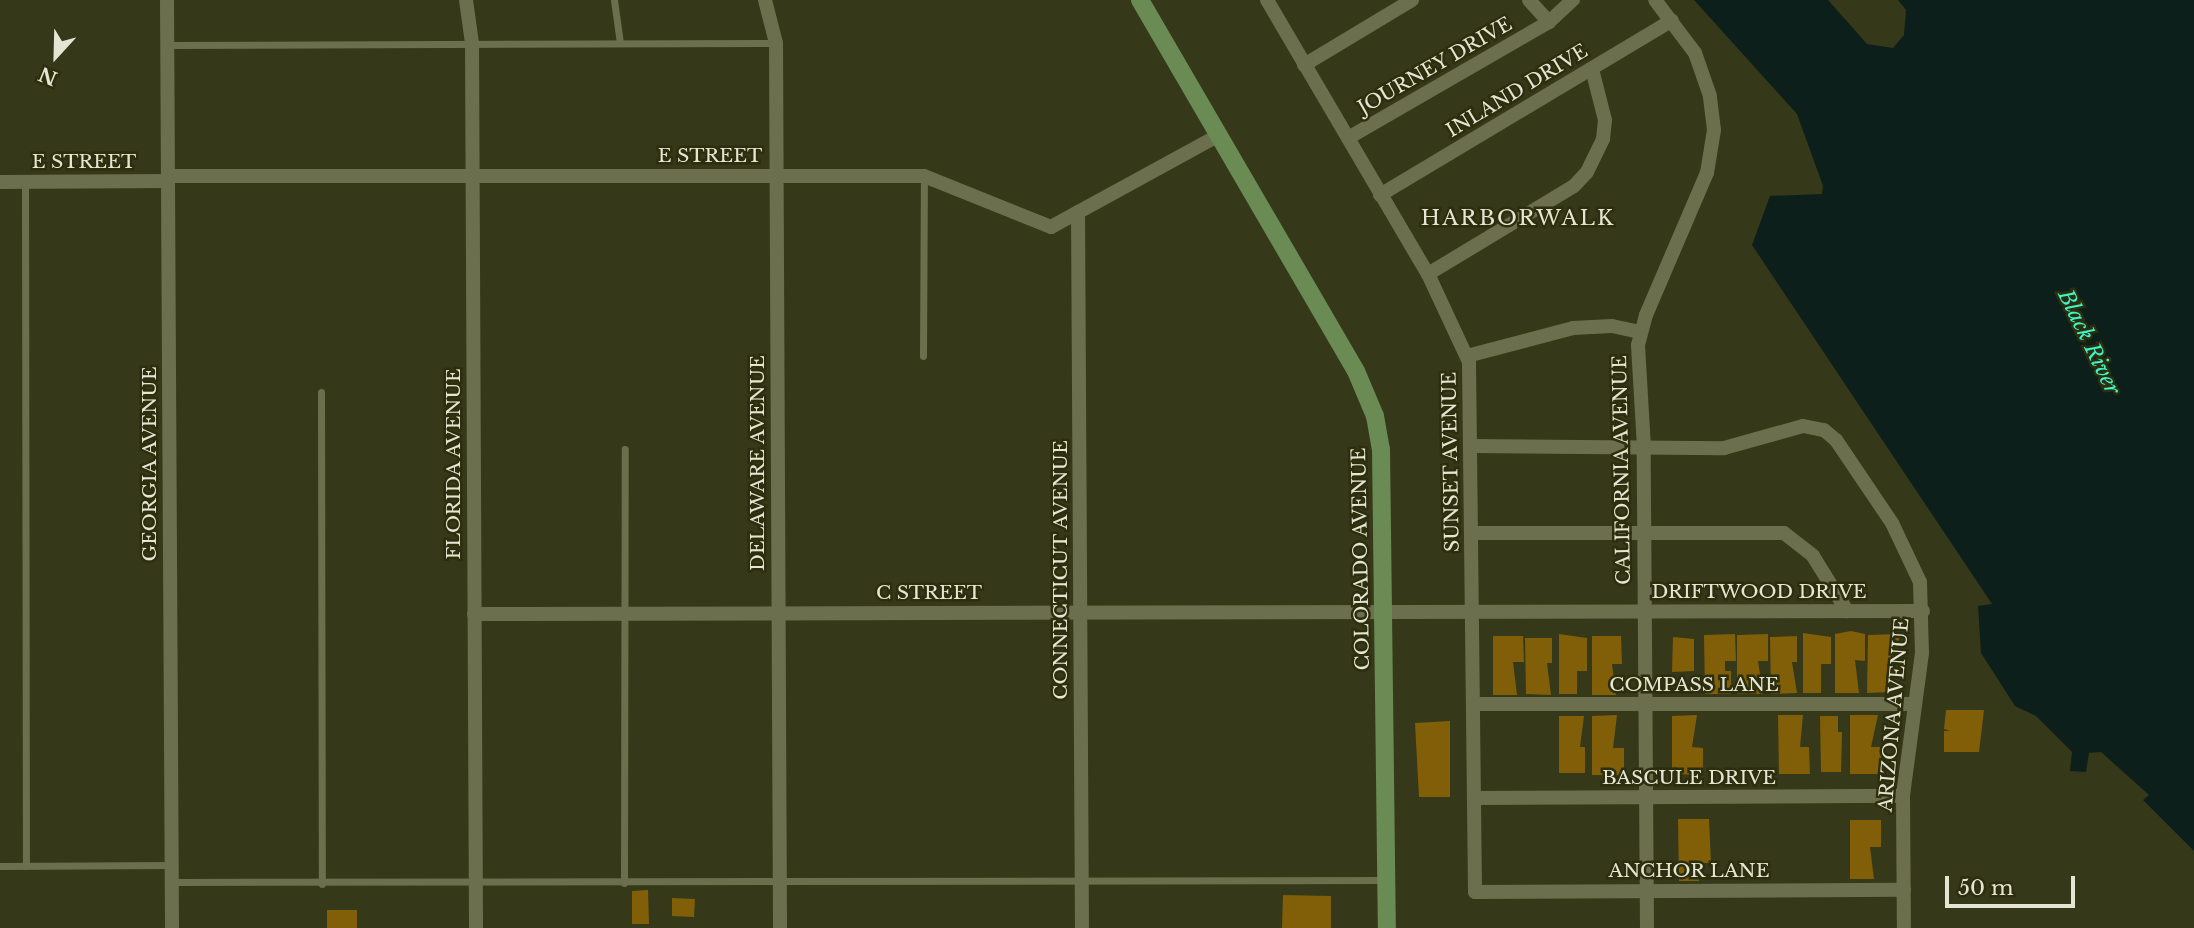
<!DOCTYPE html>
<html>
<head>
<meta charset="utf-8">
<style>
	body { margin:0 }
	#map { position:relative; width:2194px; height:928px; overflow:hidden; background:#363919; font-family:"Libre Baskerville",serif }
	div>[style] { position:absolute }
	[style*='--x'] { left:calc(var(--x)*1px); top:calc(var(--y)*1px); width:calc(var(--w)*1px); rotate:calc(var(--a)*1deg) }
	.water>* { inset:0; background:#0d1f1a }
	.building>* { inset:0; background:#815e08 }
	.service>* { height:7px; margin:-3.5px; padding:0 3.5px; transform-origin:3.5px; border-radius:3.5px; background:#6c6f4d }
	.minor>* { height:14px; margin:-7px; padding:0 7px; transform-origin:7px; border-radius:7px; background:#6c6f4d }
	.secondary>* { height:18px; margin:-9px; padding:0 9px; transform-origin:9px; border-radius:9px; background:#6a8b53 }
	span { translate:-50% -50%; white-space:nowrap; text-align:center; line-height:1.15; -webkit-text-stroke:5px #2c2e0e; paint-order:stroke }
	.street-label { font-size:19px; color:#e4e6d3 }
	.neighbourhood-label { font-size:21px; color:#e4e6d3; letter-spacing:2px }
	.water-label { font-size:21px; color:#3bf7cc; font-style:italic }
	.north { position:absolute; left:21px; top:21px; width:70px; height:70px; -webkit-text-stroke:5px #2c2e0e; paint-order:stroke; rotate:202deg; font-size:19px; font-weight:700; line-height:28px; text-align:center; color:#e4e6d3 }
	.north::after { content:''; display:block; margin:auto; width:24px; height:32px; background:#e4e6d3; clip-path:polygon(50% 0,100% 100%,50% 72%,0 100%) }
	.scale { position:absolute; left:1945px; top:876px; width:130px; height:32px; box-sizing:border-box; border:4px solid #e4e6d3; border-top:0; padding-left:9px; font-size:21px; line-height:24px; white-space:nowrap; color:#e4e6d3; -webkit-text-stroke:5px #2c2e0e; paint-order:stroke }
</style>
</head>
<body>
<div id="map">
	<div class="water">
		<div style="clip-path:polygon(1694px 0,1828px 0,1867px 44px,1893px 48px,1904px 35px,1906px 10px,1898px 0,2194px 0,2194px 851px,2143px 800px,2149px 795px,2101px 752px,2089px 753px,2086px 772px,2070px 771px,2072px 752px,2036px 716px,2015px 706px,1981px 653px,1978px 606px,1992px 604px,1752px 245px,1770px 196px,1822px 194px,1823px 186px,1797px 114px)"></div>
	</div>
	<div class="building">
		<div style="clip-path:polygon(1851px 631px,1865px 634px,1865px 661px,1855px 660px,1859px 693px,1835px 693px,1835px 634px)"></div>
		<div style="clip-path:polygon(1803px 633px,1831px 637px,1831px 664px,1821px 664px,1821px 693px,1803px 693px)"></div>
		<div style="clip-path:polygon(1559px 634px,1587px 638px,1587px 671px,1577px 671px,1577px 694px,1559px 694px)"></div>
		<div style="clip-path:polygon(1735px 634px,1736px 661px,1725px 661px,1725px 671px,1731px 671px,1731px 694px,1705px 694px,1704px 635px)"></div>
		<div style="clip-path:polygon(1768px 634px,1768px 661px,1758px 661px,1763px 694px,1737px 694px,1737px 635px)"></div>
		<div style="clip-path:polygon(1899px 634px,1899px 661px,1890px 661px,1892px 692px,1867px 693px,1868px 635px)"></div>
		<div style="clip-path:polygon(1493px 636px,1523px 636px,1524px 662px,1513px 662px,1517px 695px,1493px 695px)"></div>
		<div style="clip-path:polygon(1592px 636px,1621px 636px,1622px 664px,1612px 664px,1616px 695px,1592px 695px)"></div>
		<div style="clip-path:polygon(1797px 636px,1797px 662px,1792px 662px,1797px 693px,1771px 694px,1770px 637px)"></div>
		<div style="clip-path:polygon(1673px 637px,1694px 639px,1694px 671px,1672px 672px)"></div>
		<div style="clip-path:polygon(1525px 638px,1552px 638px,1552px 663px,1547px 663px,1551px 695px,1526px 694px)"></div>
		<div style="clip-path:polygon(1946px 710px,1984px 710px,1979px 752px,1944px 752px,1944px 731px,1950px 731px,1944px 729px)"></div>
		<div style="clip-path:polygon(1617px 715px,1613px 748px,1624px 748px,1624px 775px,1592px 775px,1592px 716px)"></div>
		<div style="clip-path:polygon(1697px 715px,1692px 747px,1703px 748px,1703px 775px,1672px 774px,1672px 716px)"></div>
		<div style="clip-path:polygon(1778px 715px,1803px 715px,1800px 747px,1809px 747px,1810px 774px,1779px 774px)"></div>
		<div style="clip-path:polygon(1850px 715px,1878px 715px,1871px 747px,1881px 747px,1881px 774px,1850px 774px)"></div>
		<div style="clip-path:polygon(1559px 716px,1584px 716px,1580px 747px,1585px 747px,1585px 773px,1559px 773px)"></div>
		<div style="clip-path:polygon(1820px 716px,1838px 716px,1838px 732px,1842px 732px,1841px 772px,1821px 772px)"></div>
		<div style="clip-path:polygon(1450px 721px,1450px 797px,1419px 797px,1415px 723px)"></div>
		<div style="clip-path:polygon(1678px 819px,1709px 819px,1711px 863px,1698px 863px,1699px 881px,1679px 881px)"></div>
		<div style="clip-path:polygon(1850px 820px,1881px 820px,1881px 847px,1870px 847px,1874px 879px,1850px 879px)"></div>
		<div style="clip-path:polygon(648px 890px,649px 924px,632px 924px,632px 891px)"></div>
		<div style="clip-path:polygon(1283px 895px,1331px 896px,1331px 928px,1282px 928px)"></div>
		<div style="clip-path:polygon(672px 898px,695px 899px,694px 917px,672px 916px)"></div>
		<div style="clip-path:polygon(327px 910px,357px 910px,357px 928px,327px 928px)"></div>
	</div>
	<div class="service">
		<div style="--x:614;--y:0;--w:43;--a:82.1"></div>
		<div style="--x:167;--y:45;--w:609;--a:-0.19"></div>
		<div style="--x:25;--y:182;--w:684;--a:89.92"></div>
		<div style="--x:923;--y:356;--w:180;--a:-89.7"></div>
		<div style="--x:321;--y:392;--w:492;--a:89.9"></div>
		<div style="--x:0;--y:866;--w:171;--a:-0.3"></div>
		<div style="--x:172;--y:882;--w:1214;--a:-0.09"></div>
		<div style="--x:624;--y:883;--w:434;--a:-89.9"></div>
	</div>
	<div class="minor">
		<div style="--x:167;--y:0;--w:928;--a:89.69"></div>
		<div style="--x:466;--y:0;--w:43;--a:82.1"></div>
		<div style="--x:472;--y:43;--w:885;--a:89.74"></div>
		<div style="--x:765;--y:0;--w:44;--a:75.7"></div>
		<div style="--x:776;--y:43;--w:885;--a:89.74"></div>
		<div style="--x:1267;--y:0;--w:318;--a:59.6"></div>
		<div style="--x:1428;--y:274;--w:97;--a:65"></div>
		<div style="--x:1469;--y:362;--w:530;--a:89.35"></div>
		<div style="--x:1475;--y:892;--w:429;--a:-0.3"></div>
		<div style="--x:1529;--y:0;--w:30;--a:48"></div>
		<div style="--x:1304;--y:65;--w:126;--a:-31"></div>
		<div style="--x:1348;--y:138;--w:232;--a:-30"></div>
		<div style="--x:1549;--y:22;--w:33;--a:-43"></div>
		<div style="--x:168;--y:176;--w:756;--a:0"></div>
		<div style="--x:924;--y:176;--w:137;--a:21.9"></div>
		<div style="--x:1051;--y:227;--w:192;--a:-28.7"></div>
		<div style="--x:0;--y:182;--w:168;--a:-0.3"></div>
		<div style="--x:1380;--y:195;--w:340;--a:-30.9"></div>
		<div style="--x:1078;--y:212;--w:716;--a:89.68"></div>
		<div style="--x:1428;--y:274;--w:170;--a:-31.1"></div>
		<div style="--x:1574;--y:186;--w:19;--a:-47"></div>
		<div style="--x:1587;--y:172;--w:37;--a:-64"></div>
		<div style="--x:1603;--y:139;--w:19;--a:-84"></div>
		<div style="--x:1605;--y:120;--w:53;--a:-104.3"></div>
		<div style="--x:1467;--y:356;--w:110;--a:-14.8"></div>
		<div style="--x:1573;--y:328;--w:39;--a:-3"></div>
		<div style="--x:1612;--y:326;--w:29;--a:12"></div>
		<div style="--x:1472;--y:446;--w:252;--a:0.5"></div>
		<div style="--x:1724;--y:448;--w:82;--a:-15.6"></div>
		<div style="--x:1803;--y:426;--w:21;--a:11"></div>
		<div style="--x:1824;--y:430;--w:16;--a:40"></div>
		<div style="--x:1836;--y:440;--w:100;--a:56"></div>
		<div style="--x:1892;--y:523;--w:65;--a:64.6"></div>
		<div style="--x:1920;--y:582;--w:71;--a:88.4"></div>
		<div style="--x:1922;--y:653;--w:144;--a:97.6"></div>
		<div style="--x:1903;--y:796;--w:132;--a:89.6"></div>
		<div style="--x:1473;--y:533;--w:311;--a:0"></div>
		<div style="--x:1784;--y:533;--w:37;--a:38"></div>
		<div style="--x:1813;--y:556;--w:65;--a:58.3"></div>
		<div style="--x:474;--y:614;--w:1449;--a:-0.12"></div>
		<div style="--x:1475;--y:704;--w:439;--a:0"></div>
		<div style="--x:1475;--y:798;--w:428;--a:-0.3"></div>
		<div style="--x:1647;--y:928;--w:481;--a:-90.4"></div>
		<div style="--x:1644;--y:447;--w:102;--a:-93.4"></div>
		<div style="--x:1638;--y:345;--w:31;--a:-75"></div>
		<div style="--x:1646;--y:315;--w:155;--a:-66.8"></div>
		<div style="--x:1707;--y:173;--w:44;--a:-80.8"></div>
		<div style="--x:1714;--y:130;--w:34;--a:-97"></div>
		<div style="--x:1710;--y:96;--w:46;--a:-109.2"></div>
		<div style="--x:1695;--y:53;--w:66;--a:-127"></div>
	</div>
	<div class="secondary">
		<div style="--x:1140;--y:0;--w:429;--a:59.8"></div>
		<div style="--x:1356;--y:371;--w:49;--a:67.1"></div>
		<div style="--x:1375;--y:416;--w:34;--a:80"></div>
		<div style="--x:1381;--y:449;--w:479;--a:89.3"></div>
	</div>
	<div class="street-label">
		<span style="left:1435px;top:66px;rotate:-30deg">JOURNEY DRIVE</span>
		<span style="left:1517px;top:91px;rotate:-31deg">INLAND DRIVE</span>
		<span style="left:710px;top:156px">E STREET</span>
		<span style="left:84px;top:162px">E STREET</span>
		<span style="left:1451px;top:462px;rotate:-91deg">SUNSET AVENUE</span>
		<span style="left:758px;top:463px;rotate:-90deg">DELAWARE AVENUE</span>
		<span style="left:150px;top:464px;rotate:-90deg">GEORGIA AVENUE</span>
		<span style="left:454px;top:464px;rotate:-90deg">FLORIDA AVENUE</span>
		<span style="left:1622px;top:470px;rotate:-91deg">CALIFORNIA AVENUE</span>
		<span style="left:1361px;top:559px;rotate:-91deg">COLORADO AVENUE</span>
		<span style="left:1061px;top:570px;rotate:-90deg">CONNECTICUT AVENUE</span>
		<span style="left:1759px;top:592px">DRIFTWOOD DRIVE</span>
		<span style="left:929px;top:593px">C STREET</span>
		<span style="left:1694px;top:685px">COMPASS LANE</span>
		<span style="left:1894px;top:715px;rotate:-85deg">ARIZONA AVENUE</span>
		<span style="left:1689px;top:778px">BASCULE DRIVE</span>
		<span style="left:1689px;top:871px">ANCHOR LANE</span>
	</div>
	<div class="neighbourhood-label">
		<span style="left:1518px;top:218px">HARBORWALK</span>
	</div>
	<div class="water-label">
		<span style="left:2089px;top:342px;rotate:64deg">Black River</span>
	</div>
	<div class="north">N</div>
	<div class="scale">50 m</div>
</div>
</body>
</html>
